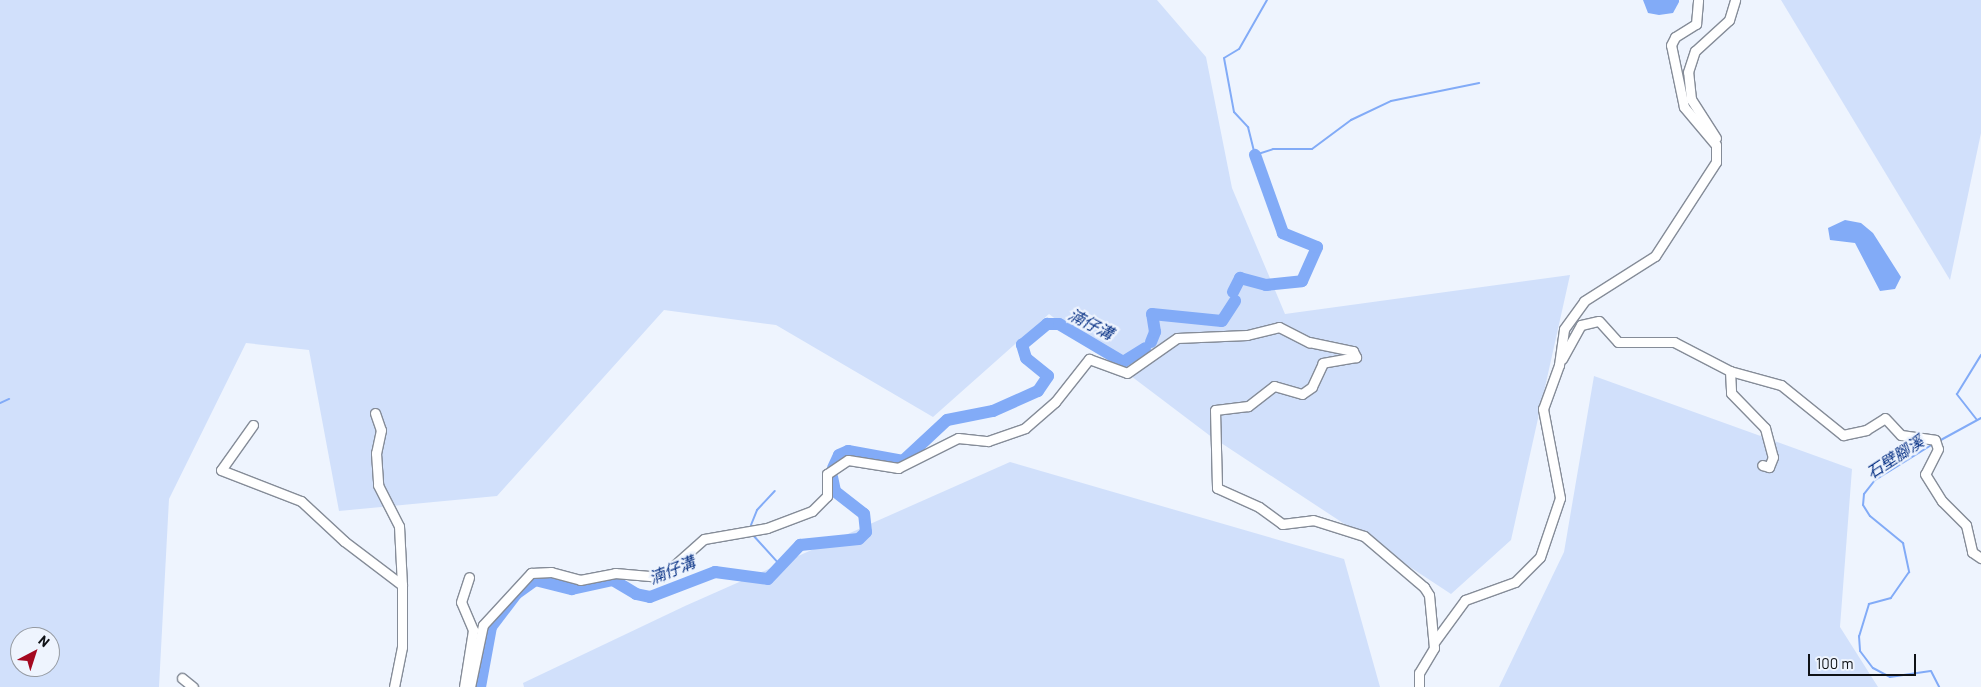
<!DOCTYPE html>
<html>
<head>
<meta charset="utf-8">
<style>
	body { margin:0 }
	#map { position:relative; width:1981px; height:687px; overflow:hidden; background:#eef4fe; font-family:Barlow,"Noto Sans TC",sans-serif }
	div>[style] { position:absolute }
	[style*='--x'] { left:calc(var(--x)*1px); top:calc(var(--y)*1px); width:calc(var(--w)*1px); rotate:calc(var(--a)*1deg) }
	.green>* { inset:0; background:#d1e0fb }
	.water>* { inset:0; background:#82abf7 }
	.stream>* { height:2px; margin:-1px; padding:0 1px; transform-origin:1px; border-radius:1px; background:#82abf7 }
	.river>* { height:12px; margin:-6px; padding:0 6px; transform-origin:6px; border-radius:6px; background:#82abf7 }
	.roads { filter:drop-shadow(1px 0 #858c98) drop-shadow(-1px 0 #858c98) drop-shadow(0 1px #858c98) drop-shadow(0 -1px #858c98) }
	.minor>* { height:9px; margin:-4.5px; padding:0 4.5px; transform-origin:4.5px; border-radius:4.5px; background:#fff }
	span { translate:-50% -50%; white-space:nowrap; text-align:center; line-height:1.15; -webkit-text-stroke:4.5px #eef4fe; paint-order:stroke }
	.water-label { font-size:16px; color:#042e83; font-style:italic }
	.north { position:absolute; left:10px; top:627px; width:50px; height:50px; box-sizing:border-box; background:#eef4fe; border:1px solid #959aa1; border-radius:50%; rotate:40deg; font-size:14px; font-weight:700; line-height:20px; text-align:center; color:#0f1216 }
	.north::after { content:''; display:block; margin:auto; width:18px; height:22px; background:#a40820; clip-path:polygon(50% 0,100% 100%,50% 72%,0 100%) }
	.scale { position:absolute; left:1808px; top:654px; width:108px; height:22px; box-sizing:border-box; border:2px solid #0f1216; border-top:0; padding-left:6px; font-size:15px; line-height:18px; white-space:nowrap; color:#0f1216; -webkit-text-stroke:4px #eef4fe; paint-order:stroke }
</style>
</head>
<body>
<div id="map">
	<div class="green">
		<div style="clip-path:polygon(evenodd,0 0,1157px 0,1206px 57px,1232px 188px,1285px 314px,1570px 275px,1511px 540px,1451px 594px,1209px 435px,1049px 314px,933px 417px,776px 325px,664px 310px,497px 496px,339px 511px,309px 350px,246px 343px,169px 499px,159px 687px,0 687px,0 0,20px 637px,50px 637px,50px 667px,20px 667px,20px 637px)"></div>
		<div style="clip-path:polygon(1781px 0,1981px 0,1981px 133px,1950px 280px)"></div>
		<div style="clip-path:polygon(1594px 376px,1852px 469px,1840px 627px,1878px 687px,1499px 687px,1564px 552px)"></div>
		<div style="clip-path:polygon(1010px 462px,1344px 559px,1380px 687px,524px 687px,523px 683px,685px 606px)"></div>
	</div>
	<div class="water">
		<div style="clip-path:polygon(1643px 0,1679px 0,1679px 2px,1673px 13px,1659px 15px,1648px 13px)"></div>
		<div style="clip-path:polygon(1845px 220px,1861px 223px,1873px 233px,1901px 277px,1895px 289px,1880px 291px,1855px 243px,1830px 240px,1828px 228px)"></div>
	</div>
	<div class="stream">
		<div style="--x:1267;--y:0;--w:56;--a:119.7"></div>
		<div style="--x:1239;--y:49;--w:17;--a:149"></div>
		<div style="--x:1224;--y:58;--w:55;--a:79.5"></div>
		<div style="--x:1234;--y:112;--w:21;--a:47"></div>
		<div style="--x:1248;--y:127;--w:29;--a:76"></div>
		<div style="--x:1255;--y:155;--w:19;--a:-18"></div>
		<div style="--x:1273;--y:149;--w:39;--a:0"></div>
		<div style="--x:1312;--y:149;--w:49;--a:-36.6"></div>
		<div style="--x:1351;--y:120;--w:44;--a:-25.4"></div>
		<div style="--x:1391;--y:101;--w:90;--a:-11.6"></div>
		<div style="--x:0;--y:403;--w:10;--a:-24"></div>
		<div style="--x:1977;--y:420;--w:33;--a:-128"></div>
		<div style="--x:1957;--y:394;--w:46;--a:-58.4"></div>
		<div style="--x:1939;--y:441;--w:48;--a:-28.7"></div>
		<div style="--x:1933;--y:444;--w:68;--a:148.2"></div>
		<div style="--x:1875;--y:480;--w:18;--a:128"></div>
		<div style="--x:1864;--y:494;--w:11;--a:95"></div>
		<div style="--x:1863;--y:505;--w:13;--a:58"></div>
		<div style="--x:1870;--y:516;--w:43;--a:39.3"></div>
		<div style="--x:1903;--y:543;--w:30;--a:78"></div>
		<div style="--x:1909;--y:572;--w:32;--a:125"></div>
		<div style="--x:1891;--y:598;--w:23;--a:165"></div>
		<div style="--x:1869;--y:604;--w:34;--a:107"></div>
		<div style="--x:1859;--y:636;--w:15;--a:86"></div>
		<div style="--x:1860;--y:651;--w:21;--a:53"></div>
		<div style="--x:1873;--y:668;--w:19;--a:28"></div>
		<div style="--x:1890;--y:677;--w:41;--a:-8.3"></div>
		<div style="--x:1931;--y:671;--w:18;--a:63"></div>
		<div style="--x:751;--y:525;--w:16;--a:-68"></div>
		<div style="--x:757;--y:510;--w:26;--a:-47"></div>
		<div style="--x:752;--y:534;--w:43;--a:47.8"></div>
	</div>
	<div class="river">
		<div style="--x:1233;--y:292;--w:16;--a:-63"></div>
		<div style="--x:1240;--y:278;--w:27;--a:15"></div>
		<div style="--x:1266;--y:285;--w:36;--a:-6"></div>
		<div style="--x:1302;--y:281;--w:37;--a:-66"></div>
		<div style="--x:1317;--y:247;--w:37;--a:-158"></div>
		<div style="--x:1283;--y:233;--w:83;--a:-109.7"></div>
		<div style="--x:1151;--y:342;--w:11;--a:-68"></div>
		<div style="--x:1155;--y:332;--w:18;--a:-99"></div>
		<div style="--x:1152;--y:314;--w:70;--a:5.7"></div>
		<div style="--x:1222;--y:321;--w:24;--a:-57"></div>
		<div style="--x:833;--y:468;--w:14;--a:-65"></div>
		<div style="--x:839;--y:455;--w:10;--a:-24"></div>
		<div style="--x:848;--y:451;--w:56;--a:10.3"></div>
		<div style="--x:903;--y:461;--w:60;--a:-43"></div>
		<div style="--x:947;--y:420;--w:47;--a:-11.1"></div>
		<div style="--x:993;--y:411;--w:49;--a:-24"></div>
		<div style="--x:1038;--y:391;--w:18;--a:-56"></div>
		<div style="--x:1048;--y:376;--w:28;--a:-141"></div>
		<div style="--x:1026;--y:358;--w:14;--a:-107"></div>
		<div style="--x:1022;--y:345;--w:33;--a:-40"></div>
		<div style="--x:1047;--y:324;--w:12;--a:0"></div>
		<div style="--x:1059;--y:324;--w:74;--a:30.7"></div>
		<div style="--x:1123;--y:362;--w:26;--a:-32"></div>
		<div style="--x:480;--y:687;--w:61;--a:-79.6"></div>
		<div style="--x:491;--y:627;--w:41;--a:-52.9"></div>
		<div style="--x:516;--y:594;--w:24;--a:-36"></div>
		<div style="--x:535;--y:580;--w:38;--a:14"></div>
		<div style="--x:572;--y:589;--w:42;--a:-12.4"></div>
		<div style="--x:613;--y:580;--w:27;--a:31"></div>
		<div style="--x:636;--y:594;--w:14;--a:12"></div>
		<div style="--x:650;--y:597;--w:70;--a:-21"></div>
		<div style="--x:715;--y:572;--w:53;--a:7.5"></div>
		<div style="--x:768;--y:579;--w:47;--a:-46.7"></div>
		<div style="--x:800;--y:545;--w:59;--a:-5.8"></div>
		<div style="--x:859;--y:539;--w:10;--a:-45"></div>
		<div style="--x:866;--y:532;--w:18;--a:-96"></div>
		<div style="--x:864;--y:514;--w:37;--a:-142"></div>
		<div style="--x:835;--y:491;--w:14;--a:-102"></div>
	</div>
	<div class="roads">
		<div class="minor">
			<div style="--x:1716;--y:138;--w:46;--a:-122.7"></div>
			<div style="--x:1691;--y:99;--w:27;--a:-96"></div>
			<div style="--x:1688;--y:72;--w:22;--a:-72"></div>
			<div style="--x:1695;--y:51;--w:46;--a:-42.4"></div>
			<div style="--x:1729;--y:20;--w:21;--a:-73"></div>
			<div style="--x:1562;--y:359;--w:39;--a:-61"></div>
			<div style="--x:1581;--y:325;--w:18;--a:-13"></div>
			<div style="--x:1599;--y:321;--w:28;--a:48"></div>
			<div style="--x:1618;--y:342;--w:56;--a:0"></div>
			<div style="--x:1674;--y:342;--w:63;--a:27.4"></div>
			<div style="--x:1730;--y:371;--w:53;--a:15.4"></div>
			<div style="--x:1781;--y:385;--w:80;--a:38.9"></div>
			<div style="--x:1843;--y:435;--w:24;--a:-12"></div>
			<div style="--x:1866;--y:430;--w:22;--a:-32"></div>
			<div style="--x:1885;--y:418;--w:23;--a:47"></div>
			<div style="--x:1901;--y:435;--w:34;--a:8"></div>
			<div style="--x:1935;--y:440;--w:9;--a:72"></div>
			<div style="--x:1938;--y:449;--w:28;--a:117"></div>
			<div style="--x:1925;--y:474;--w:32;--a:58"></div>
			<div style="--x:1942;--y:501;--w:34;--a:45"></div>
			<div style="--x:1966;--y:525;--w:28;--a:77"></div>
			<div style="--x:1972;--y:552;--w:11;--a:34"></div>
			<div style="--x:1730;--y:371;--w:22;--a:87"></div>
			<div style="--x:1731;--y:393;--w:49;--a:45.8"></div>
			<div style="--x:1765;--y:428;--w:30;--a:75"></div>
			<div style="--x:1773;--y:457;--w:11;--a:112"></div>
			<div style="--x:1769;--y:467;--w:7;--a:-164"></div>
			<div style="--x:375;--y:413;--w:18;--a:71"></div>
			<div style="--x:381;--y:430;--w:24;--a:102"></div>
			<div style="--x:376;--y:453;--w:32;--a:86"></div>
			<div style="--x:378;--y:485;--w:46;--a:62.9"></div>
			<div style="--x:399;--y:526;--w:59;--a:87.1"></div>
			<div style="--x:253;--y:425;--w:55;--a:125.4"></div>
			<div style="--x:221;--y:470;--w:86;--a:21.2"></div>
			<div style="--x:301;--y:501;--w:59;--a:42.9"></div>
			<div style="--x:344;--y:541;--w:73;--a:37.2"></div>
			<div style="--x:402;--y:585;--w:62;--a:90"></div>
			<div style="--x:402;--y:647;--w:41;--a:101.3"></div>
			<div style="--x:1435;--y:641;--w:51;--a:-53.8"></div>
			<div style="--x:1465;--y:600;--w:53;--a:-19.8"></div>
			<div style="--x:1515;--y:582;--w:35;--a:-45"></div>
			<div style="--x:1540;--y:557;--w:62;--a:-71.3"></div>
			<div style="--x:1560;--y:498;--w:91;--a:-100.8"></div>
			<div style="--x:1543;--y:409;--w:47;--a:-70"></div>
			<div style="--x:1559;--y:365;--w:36;--a:-82"></div>
			<div style="--x:1564;--y:329;--w:34;--a:-54"></div>
			<div style="--x:1584;--y:301;--w:84;--a:-32.4"></div>
			<div style="--x:1655;--y:256;--w:112;--a:-57"></div>
			<div style="--x:1716;--y:162;--w:17;--a:-90"></div>
			<div style="--x:1716;--y:145;--w:50;--a:-130.1"></div>
			<div style="--x:1684;--y:107;--w:63;--a:-101.8"></div>
			<div style="--x:1671;--y:45;--w:9;--a:-63"></div>
			<div style="--x:1675;--y:37;--w:25;--a:-32"></div>
			<div style="--x:1696;--y:24;--w:24;--a:-85"></div>
			<div style="--x:182;--y:678;--w:14;--a:39"></div>
			<div style="--x:464;--y:687;--w:58;--a:-81"></div>
			<div style="--x:473;--y:630;--w:30;--a:-113"></div>
			<div style="--x:461;--y:602;--w:26;--a:-72"></div>
			<div style="--x:470;--y:687;--w:63;--a:-78.2"></div>
			<div style="--x:483;--y:625;--w:71;--a:-47.3"></div>
			<div style="--x:531;--y:573;--w:20;--a:-3"></div>
			<div style="--x:551;--y:572;--w:30;--a:15"></div>
			<div style="--x:580;--y:580;--w:36;--a:-11"></div>
			<div style="--x:615;--y:573;--w:46;--a:5"></div>
			<div style="--x:661;--y:577;--w:57;--a:-41.5"></div>
			<div style="--x:704;--y:539;--w:64;--a:-9.9"></div>
			<div style="--x:767;--y:528;--w:48;--a:-20.7"></div>
			<div style="--x:812;--y:511;--w:21;--a:-45"></div>
			<div style="--x:827;--y:496;--w:22;--a:-90"></div>
			<div style="--x:827;--y:474;--w:25;--a:-34"></div>
			<div style="--x:848;--y:460;--w:51;--a:9.1"></div>
			<div style="--x:898;--y:468;--w:67;--a:-26.6"></div>
			<div style="--x:958;--y:438;--w:30;--a:6"></div>
			<div style="--x:988;--y:441;--w:39;--a:-19"></div>
			<div style="--x:1025;--y:428;--w:40;--a:-41"></div>
			<div style="--x:1055;--y:402;--w:55;--a:-51.7"></div>
			<div style="--x:1089;--y:359;--w:40;--a:20.2"></div>
			<div style="--x:1127;--y:373;--w:61;--a:-35"></div>
			<div style="--x:1177;--y:338;--w:70;--a:-2.5"></div>
			<div style="--x:1247;--y:335;--w:33;--a:-14"></div>
			<div style="--x:1279;--y:327;--w:34;--a:27"></div>
			<div style="--x:1309;--y:342;--w:45;--a:11.6"></div>
			<div style="--x:1353;--y:351;--w:7;--a:63"></div>
			<div style="--x:1356;--y:357;--w:34;--a:170"></div>
			<div style="--x:1323;--y:363;--w:26;--a:115"></div>
			<div style="--x:1312;--y:387;--w:12;--a:145"></div>
			<div style="--x:1302;--y:394;--w:29;--a:-164"></div>
			<div style="--x:1274;--y:386;--w:33;--a:142"></div>
			<div style="--x:1248;--y:406;--w:33;--a:173"></div>
			<div style="--x:1215;--y:410;--w:78;--a:88.5"></div>
			<div style="--x:1217;--y:488;--w:46;--a:24.3"></div>
			<div style="--x:1259;--y:507;--w:29;--a:36"></div>
			<div style="--x:1282;--y:524;--w:31;--a:-7"></div>
			<div style="--x:1313;--y:520;--w:53;--a:17.4"></div>
			<div style="--x:1364;--y:536;--w:79;--a:40.4"></div>
			<div style="--x:1424;--y:587;--w:9;--a:58"></div>
			<div style="--x:1429;--y:595;--w:53;--a:84.6"></div>
			<div style="--x:1434;--y:648;--w:29;--a:121"></div>
			<div style="--x:1419;--y:673;--w:14;--a:90"></div>
		</div>
	</div>
	<div class="water-label">
		<span style="left:1091px;top:324px;rotate:27deg">湳仔溝</span>
		<span style="left:1895px;top:457px;rotate:-33deg">石壁腳溪</span>
		<span style="left:672px;top:570px;rotate:-22deg">湳仔溝</span>
	</div>
	<div class="north">N</div>
	<div class="scale">100 m</div>
</div>
</body>
</html>
